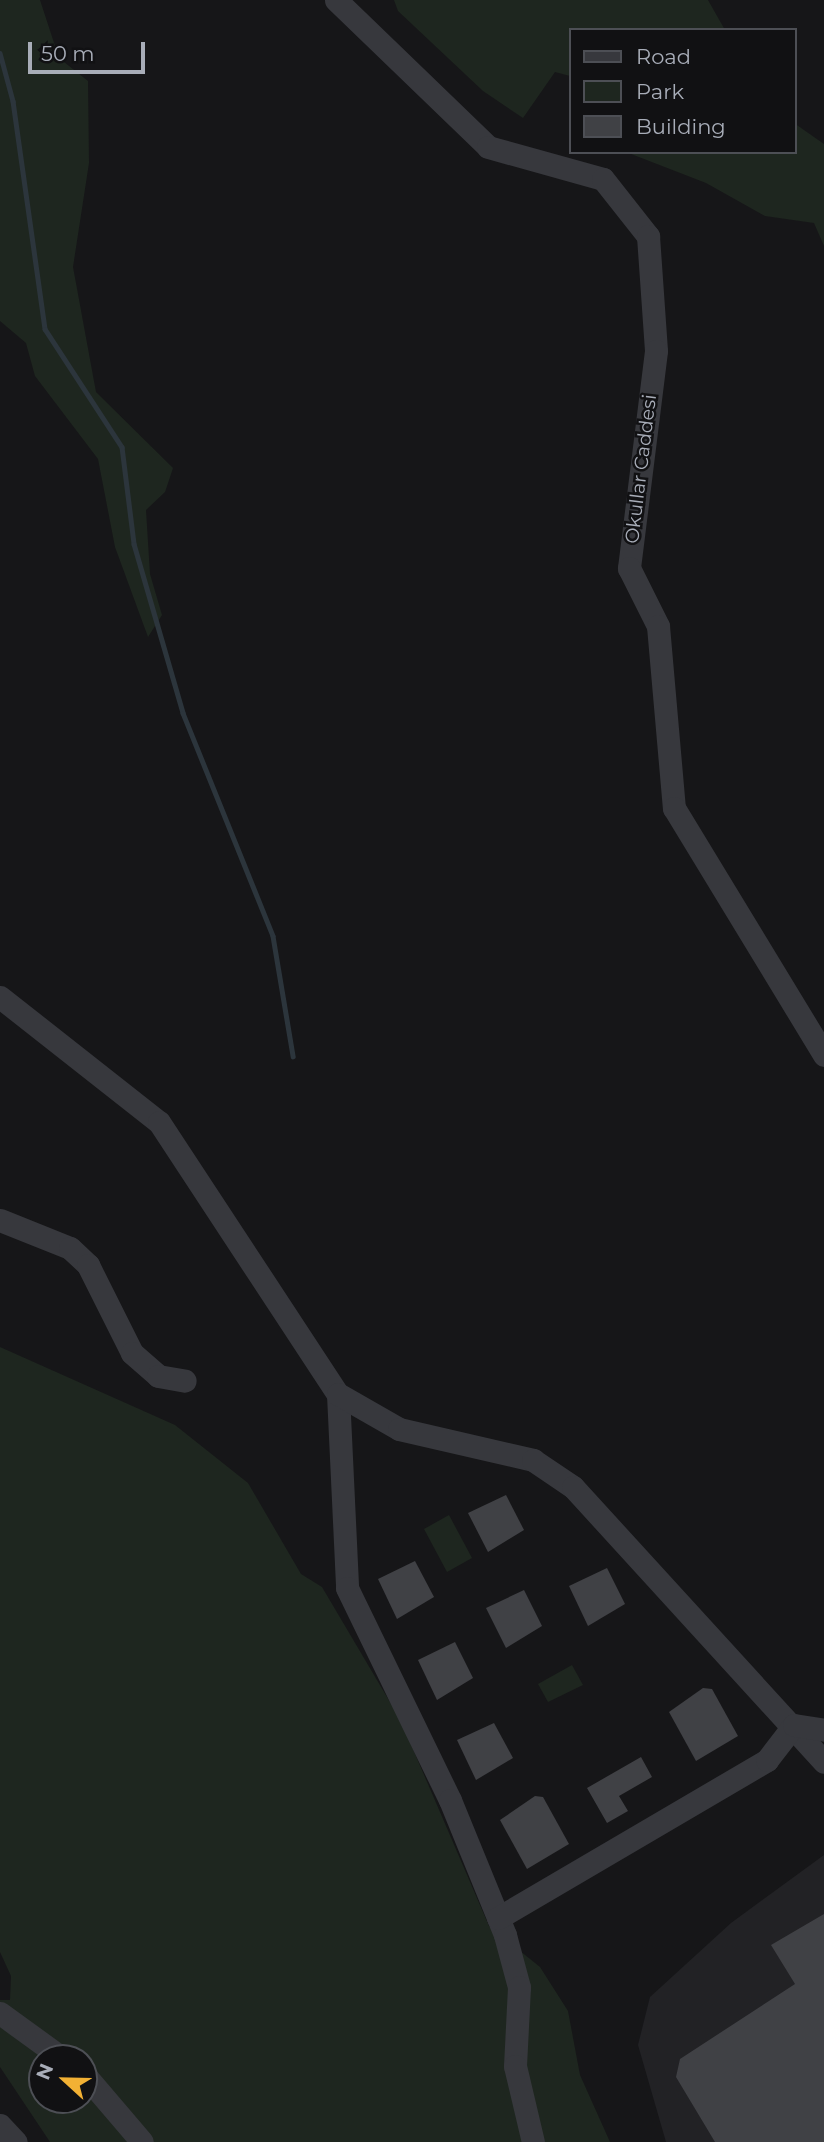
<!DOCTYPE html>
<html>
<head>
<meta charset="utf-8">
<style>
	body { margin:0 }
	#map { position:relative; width:824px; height:2142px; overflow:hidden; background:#161618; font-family:Montserrat,sans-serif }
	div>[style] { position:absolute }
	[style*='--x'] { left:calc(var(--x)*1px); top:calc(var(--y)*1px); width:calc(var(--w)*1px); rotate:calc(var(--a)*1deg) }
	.built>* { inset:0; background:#222225 }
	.green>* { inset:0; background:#1e261f }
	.stream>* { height:4.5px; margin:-2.25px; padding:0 2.25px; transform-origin:2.25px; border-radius:2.25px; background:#2c353c }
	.building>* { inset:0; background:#404145 }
	.minor>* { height:23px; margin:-11.5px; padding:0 11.5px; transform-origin:11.5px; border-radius:11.5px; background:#37383d }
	span { translate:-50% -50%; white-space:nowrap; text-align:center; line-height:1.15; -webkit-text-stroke:5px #111113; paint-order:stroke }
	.street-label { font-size:19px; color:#a8adb8 }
	.legend { position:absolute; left:569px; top:28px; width:228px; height:126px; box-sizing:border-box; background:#111113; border:2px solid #4d4f55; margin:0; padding:9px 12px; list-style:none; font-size:21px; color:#a8adb8 }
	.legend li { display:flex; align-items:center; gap:14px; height:35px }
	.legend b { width:35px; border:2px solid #4d4f55 }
	.north { position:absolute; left:28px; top:2044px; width:70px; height:70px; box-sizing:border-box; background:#111113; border:2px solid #4d4f55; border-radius:50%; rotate:292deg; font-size:19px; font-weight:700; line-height:28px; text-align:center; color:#a8adb8 }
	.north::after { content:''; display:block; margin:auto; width:24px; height:32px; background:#f2b134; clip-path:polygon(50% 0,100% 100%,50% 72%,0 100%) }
	.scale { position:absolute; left:28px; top:42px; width:117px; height:32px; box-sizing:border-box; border:4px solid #a8adb8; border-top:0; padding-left:9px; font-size:21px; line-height:24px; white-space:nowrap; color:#a8adb8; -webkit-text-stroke:5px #111113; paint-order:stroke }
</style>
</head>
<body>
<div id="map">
	<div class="built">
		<div style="clip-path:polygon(824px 1855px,824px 2142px,666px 2142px,638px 2045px,650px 1997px,731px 1923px)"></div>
	</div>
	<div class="green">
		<div style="clip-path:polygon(0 0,40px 0,59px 58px,88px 81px,89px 163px,73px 267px,96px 392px,173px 468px,165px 492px,146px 510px,150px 574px,162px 615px,148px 637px,115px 547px,98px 459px,35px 376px,26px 343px,0 321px)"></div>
		<div style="clip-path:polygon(394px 0,708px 0,725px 30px,570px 30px,570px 76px,555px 72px,523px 118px,483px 91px,398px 11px)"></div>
		<div style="clip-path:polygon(794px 123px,824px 144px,824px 246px,814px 223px,765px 216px,706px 183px,626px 152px,794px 152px)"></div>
		<div style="clip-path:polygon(evenodd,0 1347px,175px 1425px,248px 1483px,301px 1574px,322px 1587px,400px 1719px,489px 1926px,540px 1967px,568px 2011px,580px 2075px,610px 2142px,50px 2142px,0 2067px,0 2000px,10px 2000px,11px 1976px,0 1952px,0 1347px,42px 2058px,84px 2058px,84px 2100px,42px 2100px,42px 2058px)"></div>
		<div style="clip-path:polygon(449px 1515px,472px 1558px,447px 1572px,424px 1529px)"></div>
		<div style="clip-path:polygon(572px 1665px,583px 1685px,548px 1702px,538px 1684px)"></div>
	</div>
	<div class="stream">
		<div style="--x:0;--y:53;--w:50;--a:74.8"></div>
		<div style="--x:13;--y:101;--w:230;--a:82"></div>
		<div style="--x:45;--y:329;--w:141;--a:56.9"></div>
		<div style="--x:122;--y:447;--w:98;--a:82.9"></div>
		<div style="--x:134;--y:544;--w:176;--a:73.8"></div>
		<div style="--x:183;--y:713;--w:240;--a:68"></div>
		<div style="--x:273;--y:936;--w:122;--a:80.5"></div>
	</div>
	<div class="building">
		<div style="clip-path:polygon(506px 1495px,524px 1530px,488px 1552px,468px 1513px)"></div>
		<div style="clip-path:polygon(415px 1561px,434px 1597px,397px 1619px,378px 1579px)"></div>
		<div style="clip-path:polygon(607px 1568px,625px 1604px,588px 1626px,569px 1586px)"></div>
		<div style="clip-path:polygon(524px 1590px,542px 1626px,506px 1648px,486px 1608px)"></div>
		<div style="clip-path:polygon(455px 1642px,473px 1678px,437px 1700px,418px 1660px)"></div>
		<div style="clip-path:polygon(703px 1688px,712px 1689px,738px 1736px,696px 1761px,669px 1712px)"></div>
		<div style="clip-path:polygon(494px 1723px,513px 1758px,476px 1780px,457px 1740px)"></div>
		<div style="clip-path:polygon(641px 1757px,652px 1777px,619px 1796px,628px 1811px,607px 1823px,587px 1788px)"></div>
		<div style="clip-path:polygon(535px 1796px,543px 1797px,569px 1844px,527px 1869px,500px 1820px)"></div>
		<div style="clip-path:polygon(824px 1914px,824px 2142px,715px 2142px,676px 2077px,680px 2059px,795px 1984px,771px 1945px)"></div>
	</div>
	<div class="minor">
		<div style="--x:336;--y:0;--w:211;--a:44"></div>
		<div style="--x:488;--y:147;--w:119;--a:15.5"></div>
		<div style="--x:603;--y:179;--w:73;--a:51.7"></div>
		<div style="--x:648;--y:236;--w:115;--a:86"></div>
		<div style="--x:656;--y:351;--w:219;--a:97.1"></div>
		<div style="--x:629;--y:568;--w:65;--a:63.4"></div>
		<div style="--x:658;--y:626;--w:183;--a:85"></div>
		<div style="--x:674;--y:808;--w:289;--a:58.7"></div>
		<div style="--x:0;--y:997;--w:202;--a:38.2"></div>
		<div style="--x:159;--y:1122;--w:326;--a:56.7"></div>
		<div style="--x:338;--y:1394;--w:194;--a:87.3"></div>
		<div style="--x:347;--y:1588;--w:236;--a:64.1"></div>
		<div style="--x:450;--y:1800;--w:146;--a:67.8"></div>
		<div style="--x:505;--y:1935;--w:54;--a:74.9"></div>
		<div style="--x:519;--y:1987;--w:79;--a:92.9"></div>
		<div style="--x:515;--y:2066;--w:78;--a:76.7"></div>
		<div style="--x:0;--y:1220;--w:75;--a:21.8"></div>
		<div style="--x:70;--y:1248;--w:25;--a:43"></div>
		<div style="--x:88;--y:1265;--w:98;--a:63.4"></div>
		<div style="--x:132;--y:1353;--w:35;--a:41"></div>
		<div style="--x:158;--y:1376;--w:27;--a:10"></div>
		<div style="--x:338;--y:1394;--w:70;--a:29.8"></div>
		<div style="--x:399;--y:1429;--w:138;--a:13"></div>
		<div style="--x:533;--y:1460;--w:48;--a:34"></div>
		<div style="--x:573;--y:1487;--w:372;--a:47.6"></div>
		<div style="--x:498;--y:1918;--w:312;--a:-30.4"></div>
		<div style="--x:767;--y:1760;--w:44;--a:-52.4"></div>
		<div style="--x:794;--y:1725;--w:30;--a:9"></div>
		<div style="--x:0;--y:2013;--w:77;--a:36"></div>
		<div style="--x:84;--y:2074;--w:89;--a:49.5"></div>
		<div style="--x:0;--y:2125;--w:23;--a:47"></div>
	</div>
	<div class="street-label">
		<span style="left:641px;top:469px;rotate:-83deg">Okullar Caddesi</span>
	</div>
	<ul class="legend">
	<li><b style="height:9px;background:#37383d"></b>Road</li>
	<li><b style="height:19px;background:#1e261f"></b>Park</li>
	<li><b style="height:19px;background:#404145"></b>Building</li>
	</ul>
	<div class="north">N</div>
	<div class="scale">50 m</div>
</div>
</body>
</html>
